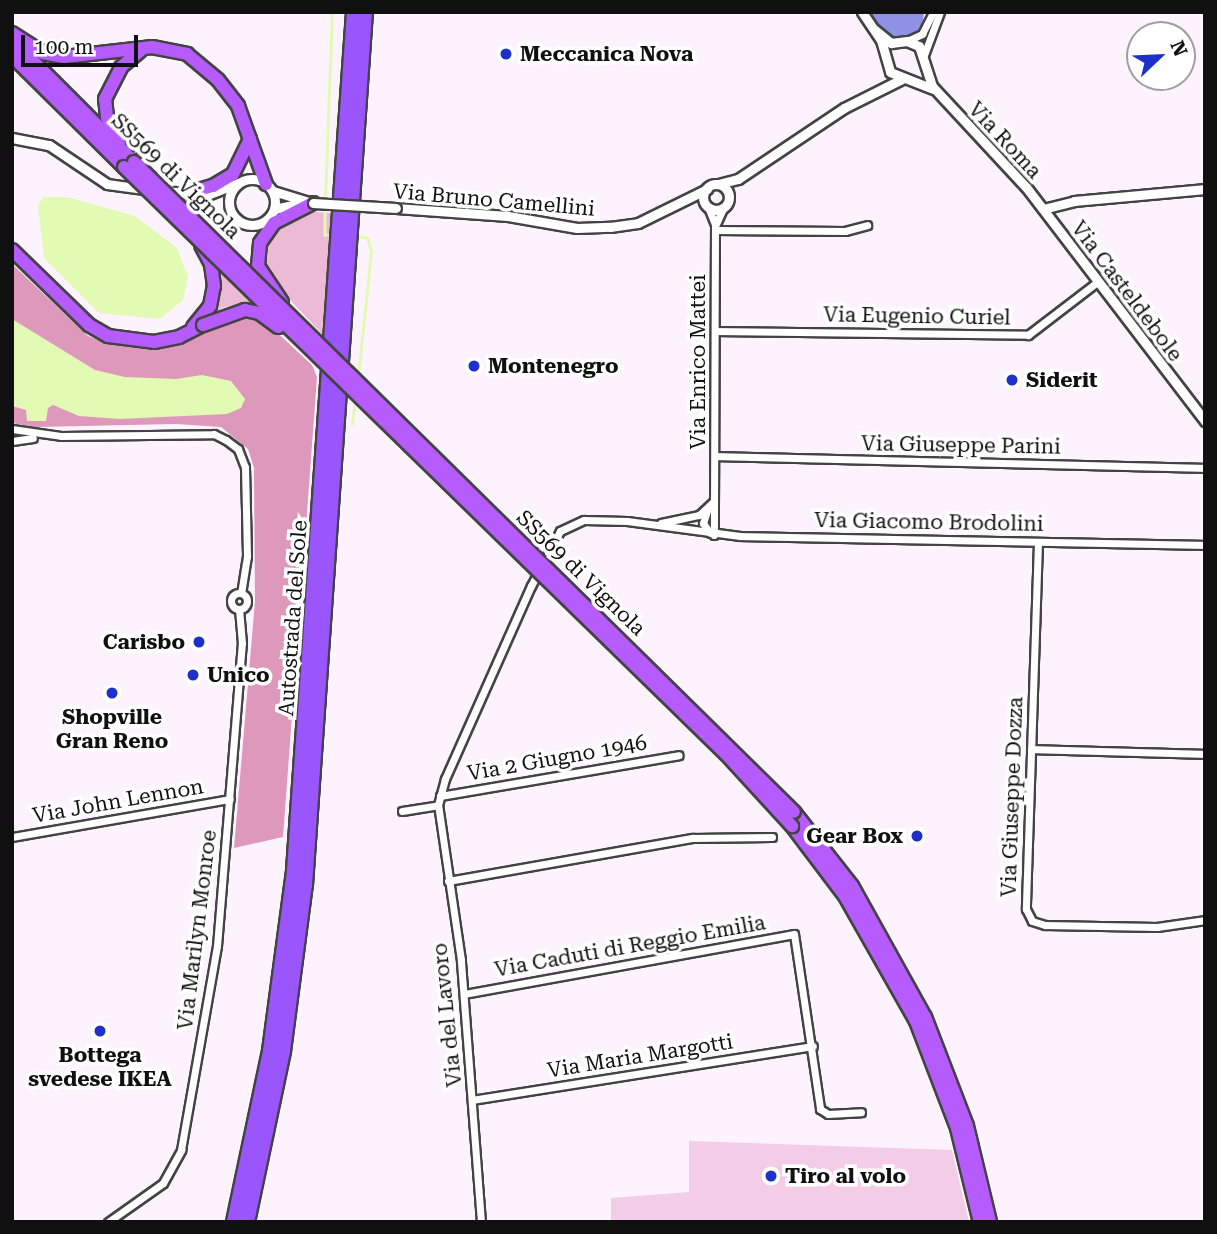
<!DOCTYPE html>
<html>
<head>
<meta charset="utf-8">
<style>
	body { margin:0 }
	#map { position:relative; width:1217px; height:1234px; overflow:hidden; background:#fcf3ff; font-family:"Roboto Serif",serif }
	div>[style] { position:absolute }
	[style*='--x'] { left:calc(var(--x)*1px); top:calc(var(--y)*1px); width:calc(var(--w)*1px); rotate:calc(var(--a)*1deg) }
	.green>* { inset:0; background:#edbad6 }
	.forest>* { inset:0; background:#de98bb }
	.pitch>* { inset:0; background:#f3cce7 }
	.water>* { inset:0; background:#e3fab5 }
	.stream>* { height:2.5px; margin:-1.25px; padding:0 1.25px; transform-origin:1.25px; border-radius:1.25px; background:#e3fab5 }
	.runway>* { height:52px; margin:-26px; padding:0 26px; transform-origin:26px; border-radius:26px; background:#8e91e4 }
	.roads { filter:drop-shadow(2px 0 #434343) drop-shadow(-2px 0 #434343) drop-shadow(0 2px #434343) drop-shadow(0 -2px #434343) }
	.minor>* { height:7px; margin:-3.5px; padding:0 3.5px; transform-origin:3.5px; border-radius:3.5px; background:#fff }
	.minor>.ring { margin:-3.5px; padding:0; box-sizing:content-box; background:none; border:7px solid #fff; border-radius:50% }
	.tertiary>* { height:9px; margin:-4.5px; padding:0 4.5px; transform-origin:4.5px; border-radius:4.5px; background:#fff }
	.tertiary>.ring { margin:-4.5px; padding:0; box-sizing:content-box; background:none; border:9px solid #fff; border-radius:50% }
	.trunk>* { height:12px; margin:-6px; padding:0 6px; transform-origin:6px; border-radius:6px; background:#b65cfe }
	.motorway>* { height:14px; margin:-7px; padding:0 7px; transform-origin:7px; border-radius:7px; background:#9a55fc }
	.bridges { filter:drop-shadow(2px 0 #434343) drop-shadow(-2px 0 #434343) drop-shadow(0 2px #434343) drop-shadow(0 -2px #434343) }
	.tertiary-bridge>* { height:9px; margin:-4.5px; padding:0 4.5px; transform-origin:4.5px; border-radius:4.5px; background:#fff }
	.trunk-bridge>* { height:12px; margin:-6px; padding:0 6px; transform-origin:6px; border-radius:6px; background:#b65cfe }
	.dots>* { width:19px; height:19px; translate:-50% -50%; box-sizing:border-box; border:4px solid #fff; border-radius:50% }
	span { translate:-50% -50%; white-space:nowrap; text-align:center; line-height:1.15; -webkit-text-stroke:7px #fff; paint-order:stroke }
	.poi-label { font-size:21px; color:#101010; font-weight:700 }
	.left { translate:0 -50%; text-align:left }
	.right { translate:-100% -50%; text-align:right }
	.street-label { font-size:21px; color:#101010 }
	.frame { position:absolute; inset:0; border:14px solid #101010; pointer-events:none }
	.north { position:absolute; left:1126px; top:21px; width:70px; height:70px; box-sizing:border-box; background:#fff; border:2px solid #9f9f9f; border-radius:50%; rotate:67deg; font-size:19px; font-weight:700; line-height:28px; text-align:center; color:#101010 }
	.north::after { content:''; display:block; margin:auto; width:24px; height:32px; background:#1f2fca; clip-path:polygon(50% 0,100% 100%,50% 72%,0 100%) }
	.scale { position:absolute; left:21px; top:35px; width:117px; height:32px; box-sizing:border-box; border:4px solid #101010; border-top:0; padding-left:9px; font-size:21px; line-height:24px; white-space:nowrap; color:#101010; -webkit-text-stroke:5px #fff; paint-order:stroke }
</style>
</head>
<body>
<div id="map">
	<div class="green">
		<div style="clip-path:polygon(302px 211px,332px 213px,322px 334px,271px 280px,263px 262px,269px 231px)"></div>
		<div style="clip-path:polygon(215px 265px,259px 306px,242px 303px,222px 308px,204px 320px)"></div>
	</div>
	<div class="forest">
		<div style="clip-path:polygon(12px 264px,88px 336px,108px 344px,131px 347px,179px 343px,242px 314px,270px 326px,312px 365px,317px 377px,283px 837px,234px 848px,255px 601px,254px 468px,248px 449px,221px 427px,176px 424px,35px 427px,12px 423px)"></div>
	</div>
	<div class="pitch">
		<div style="clip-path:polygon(689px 1141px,952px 1150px,969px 1222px,611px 1222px,611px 1198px,689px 1192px)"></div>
	</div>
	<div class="water">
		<div style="clip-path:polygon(43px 197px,67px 197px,135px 216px,177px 248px,188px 277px,183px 300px,160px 319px,99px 313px,44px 258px,38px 206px)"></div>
		<div style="clip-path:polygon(12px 319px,95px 370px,125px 377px,176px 379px,202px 375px,231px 381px,245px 399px,241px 408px,227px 414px,120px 419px,79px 416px,53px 405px,48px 408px,46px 421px,27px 421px,26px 410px,12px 406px)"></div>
	</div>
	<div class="stream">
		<div style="--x:325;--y:201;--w:189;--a:-87.9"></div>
		<div style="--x:325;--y:208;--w:27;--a:90"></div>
		<div style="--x:325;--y:235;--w:5;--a:0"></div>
		<div style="--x:358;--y:377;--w:127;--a:-84.1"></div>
		<div style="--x:371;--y:251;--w:14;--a:-107"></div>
		<div style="--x:367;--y:238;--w:7;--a:-172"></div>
		<div style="--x:352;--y:424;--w:23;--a:-83"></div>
	</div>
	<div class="runway">
		<div style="--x:896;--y:16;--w:4;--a:-63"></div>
	</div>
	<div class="roads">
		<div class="minor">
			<div style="--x:907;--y:41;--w:17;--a:-25"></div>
			<div style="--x:922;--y:34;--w:25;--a:-63"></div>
			<div style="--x:924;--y:55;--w:46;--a:-69.6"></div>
			<div style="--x:708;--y:207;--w:18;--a:68"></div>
			<div style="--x:715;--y:224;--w:311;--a:90.2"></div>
			<div style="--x:716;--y:224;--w:17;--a:-66"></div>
			<div style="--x:715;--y:230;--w:130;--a:0.4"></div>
			<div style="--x:845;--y:231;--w:23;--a:-15"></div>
			<div style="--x:717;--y:331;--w:311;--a:0.7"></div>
			<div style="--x:1028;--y:335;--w:87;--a:-37.5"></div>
			<div style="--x:12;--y:429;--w:49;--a:8.1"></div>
			<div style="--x:61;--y:436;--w:153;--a:-0.7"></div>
			<div style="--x:214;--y:434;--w:13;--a:27"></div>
			<div style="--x:226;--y:440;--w:15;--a:37"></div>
			<div style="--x:238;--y:449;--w:19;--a:69"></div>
			<div style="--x:245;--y:467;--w:89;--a:88.7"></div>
			<div style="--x:247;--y:556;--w:37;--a:99"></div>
			<div style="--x:12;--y:441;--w:21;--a:-8"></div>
			<div style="--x:716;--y:456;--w:489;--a:1.4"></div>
			<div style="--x:707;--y:511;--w:13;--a:108"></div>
			<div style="--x:703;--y:523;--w:12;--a:55"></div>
			<div style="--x:661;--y:523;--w:39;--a:-12"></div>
			<div style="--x:699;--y:515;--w:19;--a:-43"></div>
			<div style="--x:1038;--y:542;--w:367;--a:91.9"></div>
			<div style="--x:1026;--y:909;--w:13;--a:63"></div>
			<div style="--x:1032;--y:921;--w:14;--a:17"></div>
			<div style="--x:1045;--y:925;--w:112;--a:1"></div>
			<div style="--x:1157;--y:927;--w:49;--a:-8.3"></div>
			<div class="ring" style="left:231px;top:593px;width:9px;height:9px"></div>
			<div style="--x:1031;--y:749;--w:174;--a:1.6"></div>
			<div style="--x:440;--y:796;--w:242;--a:-9.7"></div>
			<div style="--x:402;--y:811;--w:36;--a:-9"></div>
			<div style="--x:12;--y:837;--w:221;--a:-9.9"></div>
			<div style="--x:448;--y:881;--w:249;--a:-10"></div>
			<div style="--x:693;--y:838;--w:79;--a:-0.7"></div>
			<div style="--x:464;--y:994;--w:335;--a:-10.3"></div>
			<div style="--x:794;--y:934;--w:177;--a:81.5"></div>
			<div style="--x:820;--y:1109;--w:9;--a:32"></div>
			<div style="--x:828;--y:1114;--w:33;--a:-3"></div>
			<div style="--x:472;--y:1100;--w:345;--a:-9"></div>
			<div style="--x:108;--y:1222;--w:67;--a:-35.3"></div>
			<div style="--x:163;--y:1183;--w:38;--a:-61"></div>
			<div style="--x:181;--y:1150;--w:207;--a:-80"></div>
			<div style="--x:217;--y:946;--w:304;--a:-85.3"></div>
			<div style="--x:242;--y:643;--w:34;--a:-95"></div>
			<div style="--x:481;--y:1222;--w:263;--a:-94.4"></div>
			<div style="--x:461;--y:960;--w:157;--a:-98.4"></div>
			<div style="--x:438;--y:805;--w:27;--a:-75"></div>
			<div style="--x:445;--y:779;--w:211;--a:-66"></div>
			<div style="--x:531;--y:586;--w:62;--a:-62.2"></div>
			<div style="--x:560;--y:531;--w:26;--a:-25"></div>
			<div style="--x:584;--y:520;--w:43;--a:1.3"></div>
			<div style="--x:627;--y:521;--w:114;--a:7.6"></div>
			<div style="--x:740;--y:536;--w:465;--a:1.1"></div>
		</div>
		<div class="tertiary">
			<div style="--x:862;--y:12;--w:34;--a:56"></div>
			<div style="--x:881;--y:40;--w:33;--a:74"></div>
			<div style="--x:890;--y:72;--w:46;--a:21.6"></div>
			<div style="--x:875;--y:30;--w:21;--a:39"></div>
			<div style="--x:891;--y:43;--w:16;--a:-7"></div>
			<div style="--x:907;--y:41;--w:13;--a:23"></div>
			<div style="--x:919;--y:46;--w:42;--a:72"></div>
			<div style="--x:932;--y:86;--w:138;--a:47.1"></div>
			<div style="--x:1026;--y:187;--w:295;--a:52.6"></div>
			<div style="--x:12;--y:138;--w:38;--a:11"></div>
			<div style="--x:49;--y:145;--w:70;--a:33.9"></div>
			<div style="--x:107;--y:184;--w:43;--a:7.9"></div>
			<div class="ring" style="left:229px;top:179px;width:37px;height:37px"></div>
			<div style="--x:718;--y:184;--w:21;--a:-14"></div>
			<div style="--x:738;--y:179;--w:128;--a:-33.8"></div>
			<div style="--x:844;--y:108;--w:65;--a:-26.6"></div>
			<div class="ring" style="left:703px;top:184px;width:17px;height:17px"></div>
			<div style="--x:164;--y:191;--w:43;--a:5.3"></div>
			<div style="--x:207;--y:195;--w:33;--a:-21"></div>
			<div style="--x:273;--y:191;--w:41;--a:17.1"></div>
			<div style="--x:396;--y:208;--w:112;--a:4.1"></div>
			<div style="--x:508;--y:216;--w:70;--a:9.9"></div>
			<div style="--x:577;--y:228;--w:33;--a:-2"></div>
			<div style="--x:610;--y:227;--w:28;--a:-8"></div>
			<div style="--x:638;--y:223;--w:77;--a:-26.2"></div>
			<div style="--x:274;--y:209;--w:29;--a:-12"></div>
			<div style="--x:1043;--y:209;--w:32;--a:-14"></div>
			<div style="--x:1074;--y:201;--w:132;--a:-5.2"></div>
		</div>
		<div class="trunk">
			<div style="--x:12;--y:33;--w:37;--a:33"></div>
			<div style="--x:43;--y:53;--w:21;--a:11"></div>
			<div style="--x:64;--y:57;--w:89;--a:-6.5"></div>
			<div style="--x:152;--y:47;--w:36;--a:11"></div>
			<div style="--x:187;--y:54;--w:40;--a:40"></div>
			<div style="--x:218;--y:80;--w:33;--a:52"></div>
			<div style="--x:238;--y:106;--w:83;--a:70.3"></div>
			<div style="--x:13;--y:41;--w:171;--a:45"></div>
			<div style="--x:12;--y:56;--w:158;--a:44.7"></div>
			<div style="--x:119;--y:143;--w:29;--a:-115"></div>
			<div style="--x:107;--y:117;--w:18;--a:-96"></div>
			<div style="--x:105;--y:99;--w:36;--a:-63"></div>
			<div style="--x:121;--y:67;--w:25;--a:-40"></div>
			<div style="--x:188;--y:193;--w:26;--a:-16"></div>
			<div style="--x:213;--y:186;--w:23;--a:-31"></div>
			<div style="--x:233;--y:174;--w:39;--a:-64"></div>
			<div style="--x:12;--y:250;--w:107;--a:44.2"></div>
			<div style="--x:89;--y:325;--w:22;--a:30"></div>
			<div style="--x:108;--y:336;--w:46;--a:7.4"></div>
			<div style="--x:154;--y:342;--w:25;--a:-11"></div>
			<div style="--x:179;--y:337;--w:27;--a:-27"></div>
			<div style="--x:282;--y:302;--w:43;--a:-123.7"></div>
			<div style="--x:258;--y:266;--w:23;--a:-85"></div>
			<div style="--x:260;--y:243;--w:24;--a:-55"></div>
			<div style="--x:274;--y:223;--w:44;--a:-27.1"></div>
			<div style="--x:193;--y:327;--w:27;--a:-51"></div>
			<div style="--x:210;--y:306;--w:20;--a:-79"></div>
			<div style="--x:214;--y:286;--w:22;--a:-98"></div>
			<div style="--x:211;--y:264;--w:21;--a:-118"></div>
			<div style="--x:794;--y:812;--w:94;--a:51.9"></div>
			<div style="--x:852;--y:886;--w:150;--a:60.9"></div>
			<div style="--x:925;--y:1017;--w:117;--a:68.9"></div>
			<div style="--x:967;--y:1126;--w:99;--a:76.5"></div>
			<div style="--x:792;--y:826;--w:88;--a:52.9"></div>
			<div style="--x:845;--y:896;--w:144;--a:60.4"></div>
			<div style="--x:916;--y:1021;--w:115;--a:69"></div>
			<div style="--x:957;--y:1128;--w:97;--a:76.3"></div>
		</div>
		<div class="motorway">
			<div style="--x:234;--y:1222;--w:175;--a:-78.1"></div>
			<div style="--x:270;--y:1051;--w:183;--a:-82.4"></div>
			<div style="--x:294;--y:870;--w:860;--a:-86"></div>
			<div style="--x:247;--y:1222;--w:175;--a:-78.1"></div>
			<div style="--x:283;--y:1051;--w:167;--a:-82.5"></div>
			<div style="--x:305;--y:885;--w:875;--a:-86.07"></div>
		</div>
	</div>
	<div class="bridges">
		<div class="tertiary-bridge">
			<div style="--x:313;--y:203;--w:83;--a:3.4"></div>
		</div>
		<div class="trunk-bridge">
			<div style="--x:134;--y:162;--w:926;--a:44.56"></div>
			<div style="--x:124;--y:167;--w:841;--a:44.28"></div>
			<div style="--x:726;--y:754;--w:98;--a:47.5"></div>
			<div style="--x:203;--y:325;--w:45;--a:-19.7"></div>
			<div style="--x:245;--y:310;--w:14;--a:12"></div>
			<div style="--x:259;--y:313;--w:24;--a:36"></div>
		</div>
	</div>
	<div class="dots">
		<div style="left:506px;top:54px;background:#1f2fca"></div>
		<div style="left:474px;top:366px;background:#1f2fca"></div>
		<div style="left:1012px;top:380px;background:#1f2fca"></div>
		<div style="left:199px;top:642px;background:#1f2fca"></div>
		<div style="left:193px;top:675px;background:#1f2fca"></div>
		<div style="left:112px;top:693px;background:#1f2fca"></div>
		<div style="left:917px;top:836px;background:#1f2fca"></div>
		<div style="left:100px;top:1031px;background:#1f2fca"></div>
		<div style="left:771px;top:1176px;background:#1f2fca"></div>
	</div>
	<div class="poi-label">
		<span class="left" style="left:520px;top:54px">Meccanica Nova</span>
		<span class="left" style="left:488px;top:366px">Montenegro</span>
		<span class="left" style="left:1026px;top:380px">Siderit</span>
		<span class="right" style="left:185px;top:642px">Carisbo</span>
		<span class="left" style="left:207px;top:675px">Unico</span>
		<span style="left:112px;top:729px">Shopville<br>Gran Reno</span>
		<span class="right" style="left:903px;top:836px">Gear Box</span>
		<span style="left:100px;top:1067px">Bottega<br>svedese IKEA</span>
		<span class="left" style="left:785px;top:1176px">Tiro al volo</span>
	</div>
	<div class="street-label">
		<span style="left:1005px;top:140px;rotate:47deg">Via Roma</span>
		<span style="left:176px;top:176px;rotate:44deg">SS569 di Vignola</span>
		<span style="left:494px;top:200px;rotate:5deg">Via Bruno Camellini</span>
		<span style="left:1127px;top:291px;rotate:53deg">Via Casteldebole</span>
		<span style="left:917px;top:316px;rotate:1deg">Via Eugenio Curiel</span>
		<span style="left:698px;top:362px;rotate:-90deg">Via Enrico Mattei</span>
		<span style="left:961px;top:445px;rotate:1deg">Via Giuseppe Parini</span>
		<span style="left:929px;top:522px;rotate:1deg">Via Giacomo Brodolini</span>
		<span style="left:581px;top:573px;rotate:44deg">SS569 di Vignola</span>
		<span style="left:293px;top:618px;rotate:-86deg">Autostrada del Sole</span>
		<span style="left:557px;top:758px;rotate:-10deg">Via 2 Giugno 1946</span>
		<span style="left:1012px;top:797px;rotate:-88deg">Via Giuseppe Dozza</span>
		<span style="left:118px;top:801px;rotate:-10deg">Via John Lennon</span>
		<span style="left:197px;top:930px;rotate:-83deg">Via Marilyn Monroe</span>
		<span style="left:630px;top:946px;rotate:-10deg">Via Caduti di Reggio Emilia</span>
		<span style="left:447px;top:1015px;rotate:-96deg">Via del Lavoro</span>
		<span style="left:640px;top:1056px;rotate:-9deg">Via Maria Margotti</span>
	</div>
	<div class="frame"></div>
	<div class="north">N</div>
	<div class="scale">100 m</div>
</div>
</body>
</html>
